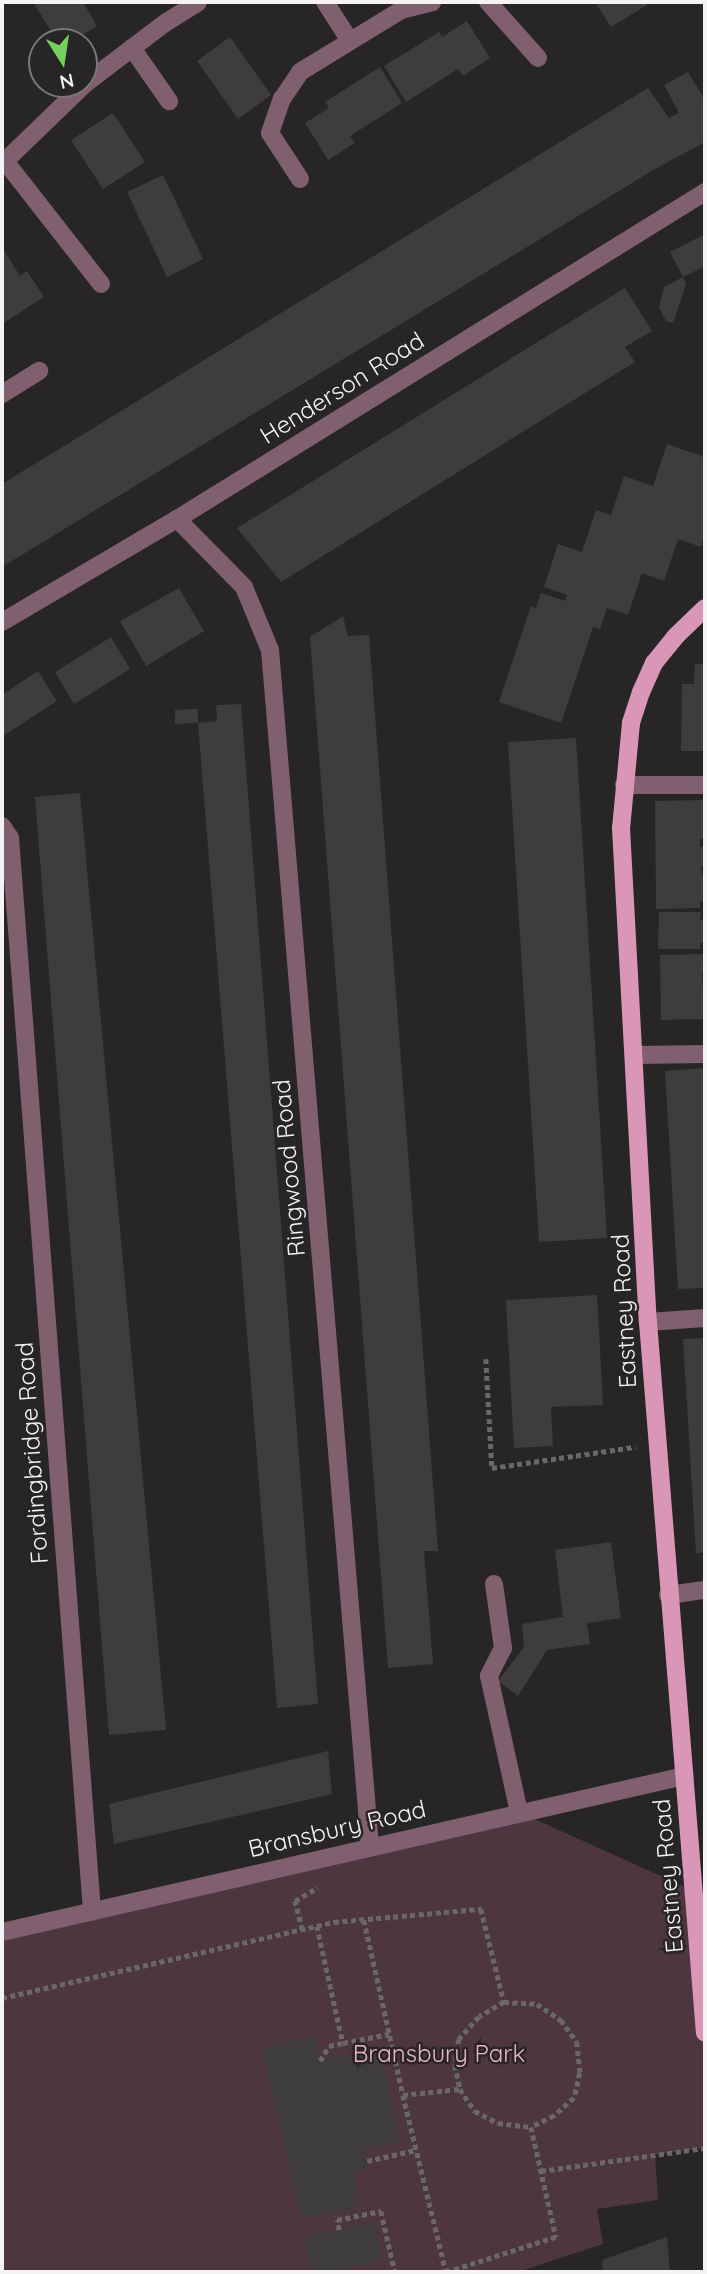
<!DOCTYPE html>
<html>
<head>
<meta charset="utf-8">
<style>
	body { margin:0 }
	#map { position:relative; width:707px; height:2274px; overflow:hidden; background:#282526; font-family:Quicksand,sans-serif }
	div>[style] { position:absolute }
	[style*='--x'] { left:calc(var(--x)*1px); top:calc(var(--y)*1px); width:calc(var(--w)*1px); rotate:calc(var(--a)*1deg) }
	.green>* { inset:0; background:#4e3641 }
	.building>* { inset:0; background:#3f3c3d }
	.path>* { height:4.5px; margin-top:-2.25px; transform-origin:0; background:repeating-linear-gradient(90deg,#6a6768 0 5px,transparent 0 8.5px) }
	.minor>* { height:18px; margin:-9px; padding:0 9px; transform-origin:9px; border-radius:9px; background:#805f6e }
	.major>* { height:18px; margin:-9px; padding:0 9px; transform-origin:9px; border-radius:9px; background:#da96b6 }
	span { translate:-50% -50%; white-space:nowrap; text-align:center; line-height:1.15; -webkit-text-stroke:5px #282526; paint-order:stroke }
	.street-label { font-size:24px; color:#f5f3f4 }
	.park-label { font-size:24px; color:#edb1cd }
	.frame { position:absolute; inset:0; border:4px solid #f5f3f4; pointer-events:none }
	.north { position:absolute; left:28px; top:28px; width:70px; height:70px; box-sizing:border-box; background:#282526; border:2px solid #7a7778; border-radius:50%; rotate:168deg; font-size:19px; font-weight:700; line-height:28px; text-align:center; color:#f5f3f4 }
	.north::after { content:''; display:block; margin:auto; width:24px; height:32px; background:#74d25c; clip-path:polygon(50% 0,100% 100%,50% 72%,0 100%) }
</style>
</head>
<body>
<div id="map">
	<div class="green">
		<div style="clip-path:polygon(519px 1812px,696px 1892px,705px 2033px,705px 2148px,655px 2155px,658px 2200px,597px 2209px,603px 2244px,518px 2272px,2px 2272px,2px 1933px)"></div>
	</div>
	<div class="building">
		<div style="clip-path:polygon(33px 2px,83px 2px,97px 26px,71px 42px,58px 42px)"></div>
		<div style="clip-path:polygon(595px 2px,645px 2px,647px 5px,611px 27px)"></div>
		<div style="clip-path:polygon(467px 21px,490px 58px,463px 76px,458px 69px,406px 102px,384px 66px,439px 32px,442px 37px)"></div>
		<div style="clip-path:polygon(230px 37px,271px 95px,238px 119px,197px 61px)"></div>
		<div style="clip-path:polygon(380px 67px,402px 103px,350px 136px,355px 143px,328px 160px,305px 123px,329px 108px,325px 102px)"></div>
		<div style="clip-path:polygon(688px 72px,705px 100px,705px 142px,655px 169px,2px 567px,2px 484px,648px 88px,669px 118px,679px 113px,664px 85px)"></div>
		<div style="clip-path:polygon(113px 113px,145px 162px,103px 189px,71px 140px)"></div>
		<div style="clip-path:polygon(163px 175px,203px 259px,167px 277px,127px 192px)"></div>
		<div style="clip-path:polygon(705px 234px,705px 266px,683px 277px,670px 252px)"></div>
		<div style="clip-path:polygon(2px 247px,20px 276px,27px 271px,44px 297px,2px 324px)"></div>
		<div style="clip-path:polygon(683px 277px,686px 284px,673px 323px,666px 321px,659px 308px,664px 287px)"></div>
		<div style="clip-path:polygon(625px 288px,652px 331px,625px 347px,635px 362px,281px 582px,237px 528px)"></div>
		<div style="clip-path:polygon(667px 444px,705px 457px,705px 533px,701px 547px,678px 539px,664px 581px,642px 573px,628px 615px,607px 608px,600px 629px,593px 627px,561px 723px,499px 702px,531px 606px,536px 608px,541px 593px,565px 601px,567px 595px,544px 587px,558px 544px,582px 552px,596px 510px,611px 515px,624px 476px,653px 486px)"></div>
		<div style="clip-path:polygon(179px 588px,204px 631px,146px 666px,120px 621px)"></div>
		<div style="clip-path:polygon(343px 616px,348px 636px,369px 635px,438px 1551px,424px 1551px,433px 1664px,388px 1668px,310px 637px)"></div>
		<div style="clip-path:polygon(111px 637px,130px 669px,74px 704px,55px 672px)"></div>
		<div style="clip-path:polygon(695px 664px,705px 664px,705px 751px,681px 751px,682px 684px,694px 684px)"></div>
		<div style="clip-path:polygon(38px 671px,57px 701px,3px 736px,2px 695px)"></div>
		<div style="clip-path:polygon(241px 704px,318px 1704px,277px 1708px,198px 723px,217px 721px,216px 705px)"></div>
		<div style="clip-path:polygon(198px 709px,198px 723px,175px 724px,175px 710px)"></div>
		<div style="clip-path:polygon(576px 738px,607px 1238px,539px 1242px,508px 742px)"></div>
		<div style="clip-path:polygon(80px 793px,166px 1730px,109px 1735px,35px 797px)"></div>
		<div style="clip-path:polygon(705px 800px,705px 839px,700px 839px,700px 847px,705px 847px,705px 866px,701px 866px,702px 875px,705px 875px,705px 901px,700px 901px,700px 908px,656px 909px,655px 801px)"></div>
		<div style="clip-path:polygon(659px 912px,701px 912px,700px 920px,705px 920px,705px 943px,700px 943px,700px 949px,658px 949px)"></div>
		<div style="clip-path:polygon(705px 954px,705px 973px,702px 973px,705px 1019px,661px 1020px,660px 955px)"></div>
		<div style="clip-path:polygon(705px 1068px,705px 1288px,678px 1289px,665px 1071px)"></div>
		<div style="clip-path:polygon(597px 1295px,603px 1405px,551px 1407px,553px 1446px,514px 1448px,506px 1300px)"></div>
		<div style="clip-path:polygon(705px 1338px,705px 1552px,696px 1553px,683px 1339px)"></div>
		<div style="clip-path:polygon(611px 1542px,621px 1618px,587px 1623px,590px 1644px,547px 1650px,518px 1696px,498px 1681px,524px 1647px,522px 1624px,563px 1617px,555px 1550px)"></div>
		<div style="clip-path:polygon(328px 1751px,332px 1794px,114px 1844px,109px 1804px)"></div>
		<div style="clip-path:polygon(314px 2036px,320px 2061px,379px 2048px,400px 2142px,364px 2150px,369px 2169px,353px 2172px,360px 2206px,301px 2219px,262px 2048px)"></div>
		<div style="clip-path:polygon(374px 2222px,383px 2260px,331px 2272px,312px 2272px,304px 2238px)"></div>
		<div style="clip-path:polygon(667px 2237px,670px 2272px,603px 2272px,602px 2260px)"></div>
	</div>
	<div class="path">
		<div style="--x:486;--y:1359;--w:109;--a:86.8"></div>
		<div style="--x:492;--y:1468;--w:145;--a:-8.4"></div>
		<div style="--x:364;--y:1920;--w:179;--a:77.4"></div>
		<div style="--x:403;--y:2095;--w:57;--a:-6"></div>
		<div style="--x:317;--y:1926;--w:120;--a:77.5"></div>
		<div style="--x:343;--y:2043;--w:47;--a:-11.1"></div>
		<div style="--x:302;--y:1930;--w:30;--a:-104"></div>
		<div style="--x:295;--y:1901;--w:26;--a:-31"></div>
		<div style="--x:2;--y:1998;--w:341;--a:-12.9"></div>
		<div style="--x:334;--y:1922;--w:148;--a:-5.1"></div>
		<div style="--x:481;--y:1909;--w:96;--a:76.1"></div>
		<div style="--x:504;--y:2002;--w:29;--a:149"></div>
		<div style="--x:479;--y:2017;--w:30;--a:132"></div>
		<div style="--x:459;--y:2039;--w:26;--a:99"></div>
		<div style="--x:455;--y:2065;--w:25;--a:78"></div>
		<div style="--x:460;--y:2089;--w:27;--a:56"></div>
		<div style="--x:475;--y:2111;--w:26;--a:28"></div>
		<div style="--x:498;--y:2123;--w:33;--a:7"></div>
		<div style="--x:531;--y:2127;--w:113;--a:77.2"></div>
		<div style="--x:556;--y:2237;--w:114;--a:162"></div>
		<div style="--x:504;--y:2002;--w:33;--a:3"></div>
		<div style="--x:537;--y:2004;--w:29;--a:34"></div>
		<div style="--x:561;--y:2020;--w:27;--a:54"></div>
		<div style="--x:577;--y:2042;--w:31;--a:84"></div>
		<div style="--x:580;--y:2073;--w:26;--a:103"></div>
		<div style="--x:574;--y:2098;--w:27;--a:138"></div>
		<div style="--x:554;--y:2116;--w:25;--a:154"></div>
		<div style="--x:320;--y:2061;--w:17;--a:-59"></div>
		<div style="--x:329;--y:2046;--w:14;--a:-12"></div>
		<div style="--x:403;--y:2095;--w:182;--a:76.3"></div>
		<div style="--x:367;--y:2161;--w:50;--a:-12.7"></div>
		<div style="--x:541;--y:2171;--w:166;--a:-8"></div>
		<div style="--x:339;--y:2230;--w:10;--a:-101"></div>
		<div style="--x:337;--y:2220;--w:45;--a:-11.6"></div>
		<div style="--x:381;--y:2211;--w:63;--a:77.1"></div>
	</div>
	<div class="minor">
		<div style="--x:325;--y:2;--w:46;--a:57.3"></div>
		<div style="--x:488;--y:2;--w:75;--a:48.2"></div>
		<div style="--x:132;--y:48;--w:65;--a:55.1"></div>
		<div style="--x:5;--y:161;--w:156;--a:52"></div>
		<div style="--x:2;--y:164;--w:117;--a:-44"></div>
		<div style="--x:86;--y:83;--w:99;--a:-37.2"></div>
		<div style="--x:165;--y:23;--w:39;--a:-32"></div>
		<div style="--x:300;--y:179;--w:55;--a:-123.1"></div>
		<div style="--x:270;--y:133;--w:36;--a:-71"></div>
		<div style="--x:282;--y:99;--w:32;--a:-56"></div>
		<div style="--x:300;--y:72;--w:119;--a:-31.5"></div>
		<div style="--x:401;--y:10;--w:32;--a:-14"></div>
		<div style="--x:2;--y:394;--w:44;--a:-31.9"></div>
		<div style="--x:177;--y:519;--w:95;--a:45.4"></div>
		<div style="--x:244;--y:587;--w:68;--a:67.6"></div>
		<div style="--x:270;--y:650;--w:1200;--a:85.22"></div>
		<div style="--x:2;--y:622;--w:203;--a:-30.5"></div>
		<div style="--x:177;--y:519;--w:621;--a:-31.77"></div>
		<div style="--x:624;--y:785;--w:81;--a:0"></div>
		<div style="--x:2;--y:826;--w:14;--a:56"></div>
		<div style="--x:10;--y:838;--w:1077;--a:85.63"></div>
		<div style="--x:635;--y:1055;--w:70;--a:-0.8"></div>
		<div style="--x:648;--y:1322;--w:57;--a:-4"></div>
		<div style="--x:494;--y:1584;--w:65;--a:82"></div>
		<div style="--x:503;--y:1648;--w:31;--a:117"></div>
		<div style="--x:489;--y:1676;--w:139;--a:77.6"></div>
		<div style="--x:668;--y:1595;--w:37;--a:-8"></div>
		<div style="--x:2;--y:1932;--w:700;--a:-12.88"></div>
	</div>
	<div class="major">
		<div style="--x:705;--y:608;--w:40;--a:136"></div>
		<div style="--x:676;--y:636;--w:35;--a:129"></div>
		<div style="--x:654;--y:663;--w:32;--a:114"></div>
		<div style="--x:641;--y:692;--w:33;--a:108"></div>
		<div style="--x:631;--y:723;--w:105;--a:95.4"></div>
		<div style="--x:621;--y:828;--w:495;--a:86.9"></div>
		<div style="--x:648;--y:1322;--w:713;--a:85.42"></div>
	</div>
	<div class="street-label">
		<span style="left:342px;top:388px;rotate:-32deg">Henderson Road</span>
		<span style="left:289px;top:1168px;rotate:-95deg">Ringwood Road</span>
		<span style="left:624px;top:1311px;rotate:-93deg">Eastney Road</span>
		<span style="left:32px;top:1453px;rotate:-94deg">Fordingbridge Road</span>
		<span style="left:337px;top:1829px;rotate:-13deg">Bransbury Road</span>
		<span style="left:668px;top:1876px;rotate:-95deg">Eastney Road</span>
	</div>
	<div class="park-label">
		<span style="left:439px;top:2054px">Bransbury Park</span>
	</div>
	<div class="frame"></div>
	<div class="north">N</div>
</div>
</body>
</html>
